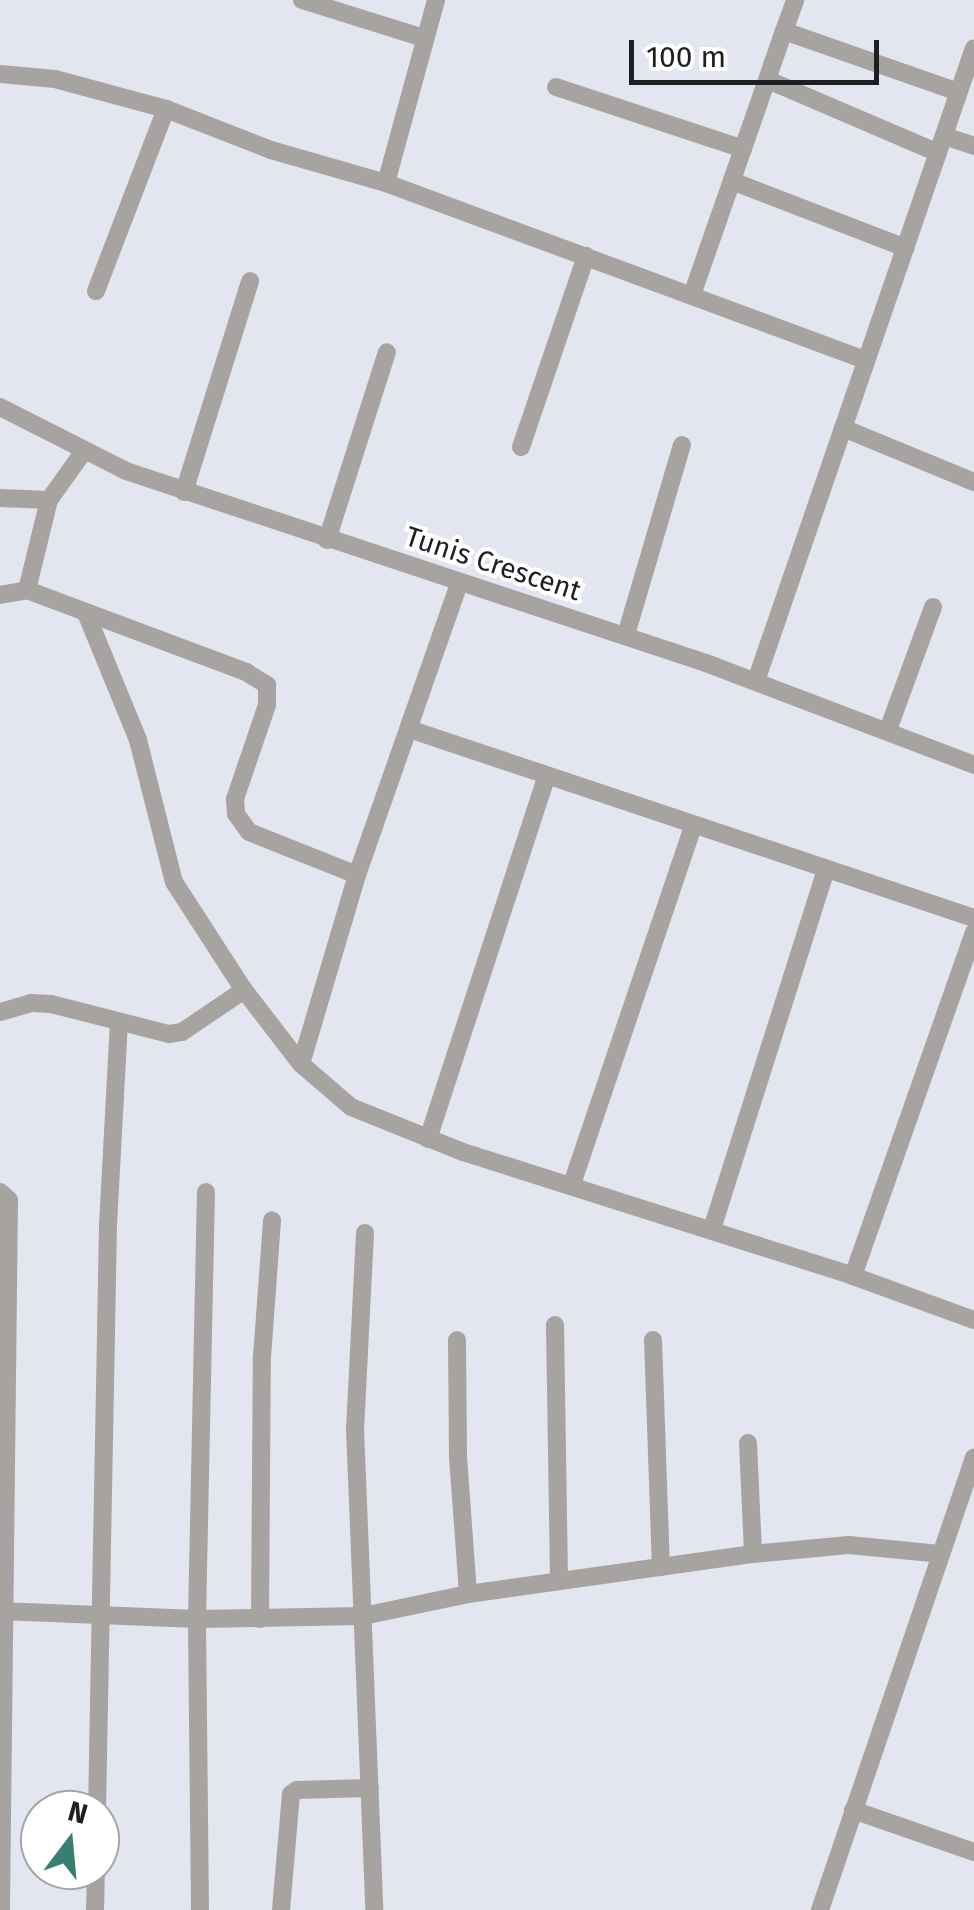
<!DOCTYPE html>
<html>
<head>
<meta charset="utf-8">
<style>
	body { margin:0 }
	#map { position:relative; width:974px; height:1910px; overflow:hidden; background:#e3e6f0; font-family:"Fira Sans",sans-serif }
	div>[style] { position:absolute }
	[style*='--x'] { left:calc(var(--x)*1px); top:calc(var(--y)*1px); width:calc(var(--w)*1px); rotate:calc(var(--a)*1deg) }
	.minor>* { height:18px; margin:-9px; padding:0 9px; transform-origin:9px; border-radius:9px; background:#a7a3a0 }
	span { translate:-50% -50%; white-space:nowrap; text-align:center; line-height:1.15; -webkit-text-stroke:8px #fff; paint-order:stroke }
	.street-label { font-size:28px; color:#1e1f23 }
	.north { position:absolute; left:20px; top:1790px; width:100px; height:100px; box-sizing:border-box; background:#fff; border:2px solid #a5a5a7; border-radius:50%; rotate:16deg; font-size:28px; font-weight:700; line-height:40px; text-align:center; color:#1e1f23 }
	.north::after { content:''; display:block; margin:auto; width:35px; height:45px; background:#397e72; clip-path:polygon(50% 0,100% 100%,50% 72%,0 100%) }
	.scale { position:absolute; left:629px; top:40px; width:250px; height:45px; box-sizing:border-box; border:5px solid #1e1f23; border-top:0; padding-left:12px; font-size:30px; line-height:35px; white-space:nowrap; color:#1e1f23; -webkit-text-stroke:8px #fff; paint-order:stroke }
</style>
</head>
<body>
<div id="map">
	<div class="minor">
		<div style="--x:302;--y:0;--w:128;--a:17.3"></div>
		<div style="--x:784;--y:31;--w:33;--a:-70"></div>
		<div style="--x:0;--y:74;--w:55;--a:5.2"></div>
		<div style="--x:55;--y:79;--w:115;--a:15.1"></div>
		<div style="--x:166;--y:109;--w:113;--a:21.3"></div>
		<div style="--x:271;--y:150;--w:120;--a:16"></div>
		<div style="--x:386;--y:183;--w:511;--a:20.28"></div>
		<div style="--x:768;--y:80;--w:185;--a:23.2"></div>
		<div style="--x:556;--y:87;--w:197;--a:18.3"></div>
		<div style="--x:944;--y:136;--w:32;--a:18"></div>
		<div style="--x:732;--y:181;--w:186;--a:21.1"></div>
		<div style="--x:386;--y:183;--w:190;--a:-74.7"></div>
		<div style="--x:96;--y:291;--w:195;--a:-69"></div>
		<div style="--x:692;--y:295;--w:280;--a:-70.8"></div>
		<div style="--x:784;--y:31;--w:184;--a:19.3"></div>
		<div style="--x:0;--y:407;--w:141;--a:26.9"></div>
		<div style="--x:126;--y:471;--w:611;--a:18.32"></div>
		<div style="--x:706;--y:663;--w:287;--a:20.8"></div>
		<div style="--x:843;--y:428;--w:142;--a:22.4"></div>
		<div style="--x:521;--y:447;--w:202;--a:-71.2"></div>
		<div style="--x:184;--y:492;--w:221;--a:-72.6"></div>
		<div style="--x:0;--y:498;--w:49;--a:2.3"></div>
		<div style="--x:327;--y:540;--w:197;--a:-72.3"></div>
		<div style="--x:27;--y:590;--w:93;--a:-76.3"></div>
		<div style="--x:49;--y:500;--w:60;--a:-54.5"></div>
		<div style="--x:0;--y:595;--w:27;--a:-10"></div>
		<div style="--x:27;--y:590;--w:234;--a:20.5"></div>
		<div style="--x:246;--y:672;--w:25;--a:32"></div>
		<div style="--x:267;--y:685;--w:20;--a:90"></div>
		<div style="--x:267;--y:705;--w:99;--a:108.8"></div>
		<div style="--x:235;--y:799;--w:15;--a:86"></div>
		<div style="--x:236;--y:814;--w:22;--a:54"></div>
		<div style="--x:249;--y:832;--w:116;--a:21.7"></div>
		<div style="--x:86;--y:613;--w:137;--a:67.7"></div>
		<div style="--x:138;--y:740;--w:146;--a:75.8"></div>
		<div style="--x:174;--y:882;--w:129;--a:57.1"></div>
		<div style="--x:244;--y:990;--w:93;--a:52.4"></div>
		<div style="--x:301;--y:1064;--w:66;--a:40.7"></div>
		<div style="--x:351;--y:1107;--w:121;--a:21.9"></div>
		<div style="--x:463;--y:1152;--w:409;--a:17.6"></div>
		<div style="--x:853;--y:1276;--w:129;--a:20"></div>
		<div style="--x:626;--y:635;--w:198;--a:-73.6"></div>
		<div style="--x:756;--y:681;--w:669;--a:-71"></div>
		<div style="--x:409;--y:729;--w:596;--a:18.5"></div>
		<div style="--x:888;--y:730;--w:131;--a:-69.9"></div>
		<div style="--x:0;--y:1012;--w:32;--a:-16"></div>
		<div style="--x:31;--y:1003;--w:20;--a:3"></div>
		<div style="--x:51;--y:1004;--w:122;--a:14.3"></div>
		<div style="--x:169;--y:1034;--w:13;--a:-9"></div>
		<div style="--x:182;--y:1032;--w:75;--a:-34.1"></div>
		<div style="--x:301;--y:1064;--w:197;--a:-73.5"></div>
		<div style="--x:357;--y:875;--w:309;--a:-70.7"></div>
		<div style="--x:428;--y:1139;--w:381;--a:-71.9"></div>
		<div style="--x:572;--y:1184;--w:378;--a:-71.3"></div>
		<div style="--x:0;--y:1192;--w:12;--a:42"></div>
		<div style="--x:9;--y:1200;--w:710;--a:90.65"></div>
		<div style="--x:712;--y:1229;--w:377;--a:-72.4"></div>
		<div style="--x:365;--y:1233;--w:195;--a:92.9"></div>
		<div style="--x:355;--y:1428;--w:482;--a:87.7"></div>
		<div style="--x:853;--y:1276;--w:364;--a:-70.6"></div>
		<div style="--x:555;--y:1325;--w:256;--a:89.1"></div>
		<div style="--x:457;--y:1340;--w:117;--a:89.5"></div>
		<div style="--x:458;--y:1457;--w:137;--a:85.8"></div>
		<div style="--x:653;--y:1340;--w:227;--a:88"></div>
		<div style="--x:748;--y:1443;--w:111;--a:87.4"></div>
		<div style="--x:0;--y:1611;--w:197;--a:2.3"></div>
		<div style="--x:197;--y:1619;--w:166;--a:-1"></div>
		<div style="--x:363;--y:1616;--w:107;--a:-11.8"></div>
		<div style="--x:468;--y:1594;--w:288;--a:-8"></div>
		<div style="--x:753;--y:1554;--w:96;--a:-5.4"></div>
		<div style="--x:849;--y:1545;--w:91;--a:5.6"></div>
		<div style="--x:260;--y:1619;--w:262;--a:-89.6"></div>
		<div style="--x:262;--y:1357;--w:137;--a:-85.8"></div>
		<div style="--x:97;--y:1810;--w:585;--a:-88.92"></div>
		<div style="--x:108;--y:1225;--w:203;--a:-86.9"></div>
		<div style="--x:853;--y:1810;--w:128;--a:19.1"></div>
		<div style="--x:95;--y:1910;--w:40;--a:-88.6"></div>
		<div style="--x:200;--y:1910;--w:291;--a:-90.6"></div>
		<div style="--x:197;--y:1619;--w:427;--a:-88.8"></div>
		<div style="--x:281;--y:1910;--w:116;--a:-85.1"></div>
		<div style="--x:291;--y:1794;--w:7;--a:-34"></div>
		<div style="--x:297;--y:1790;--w:73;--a:-1.6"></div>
		<div style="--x:820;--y:1910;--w:478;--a:-71.2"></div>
	</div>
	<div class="street-label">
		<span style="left:493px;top:564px;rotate:18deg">Tunis Crescent</span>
	</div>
	<div class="north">N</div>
	<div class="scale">100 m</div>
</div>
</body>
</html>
